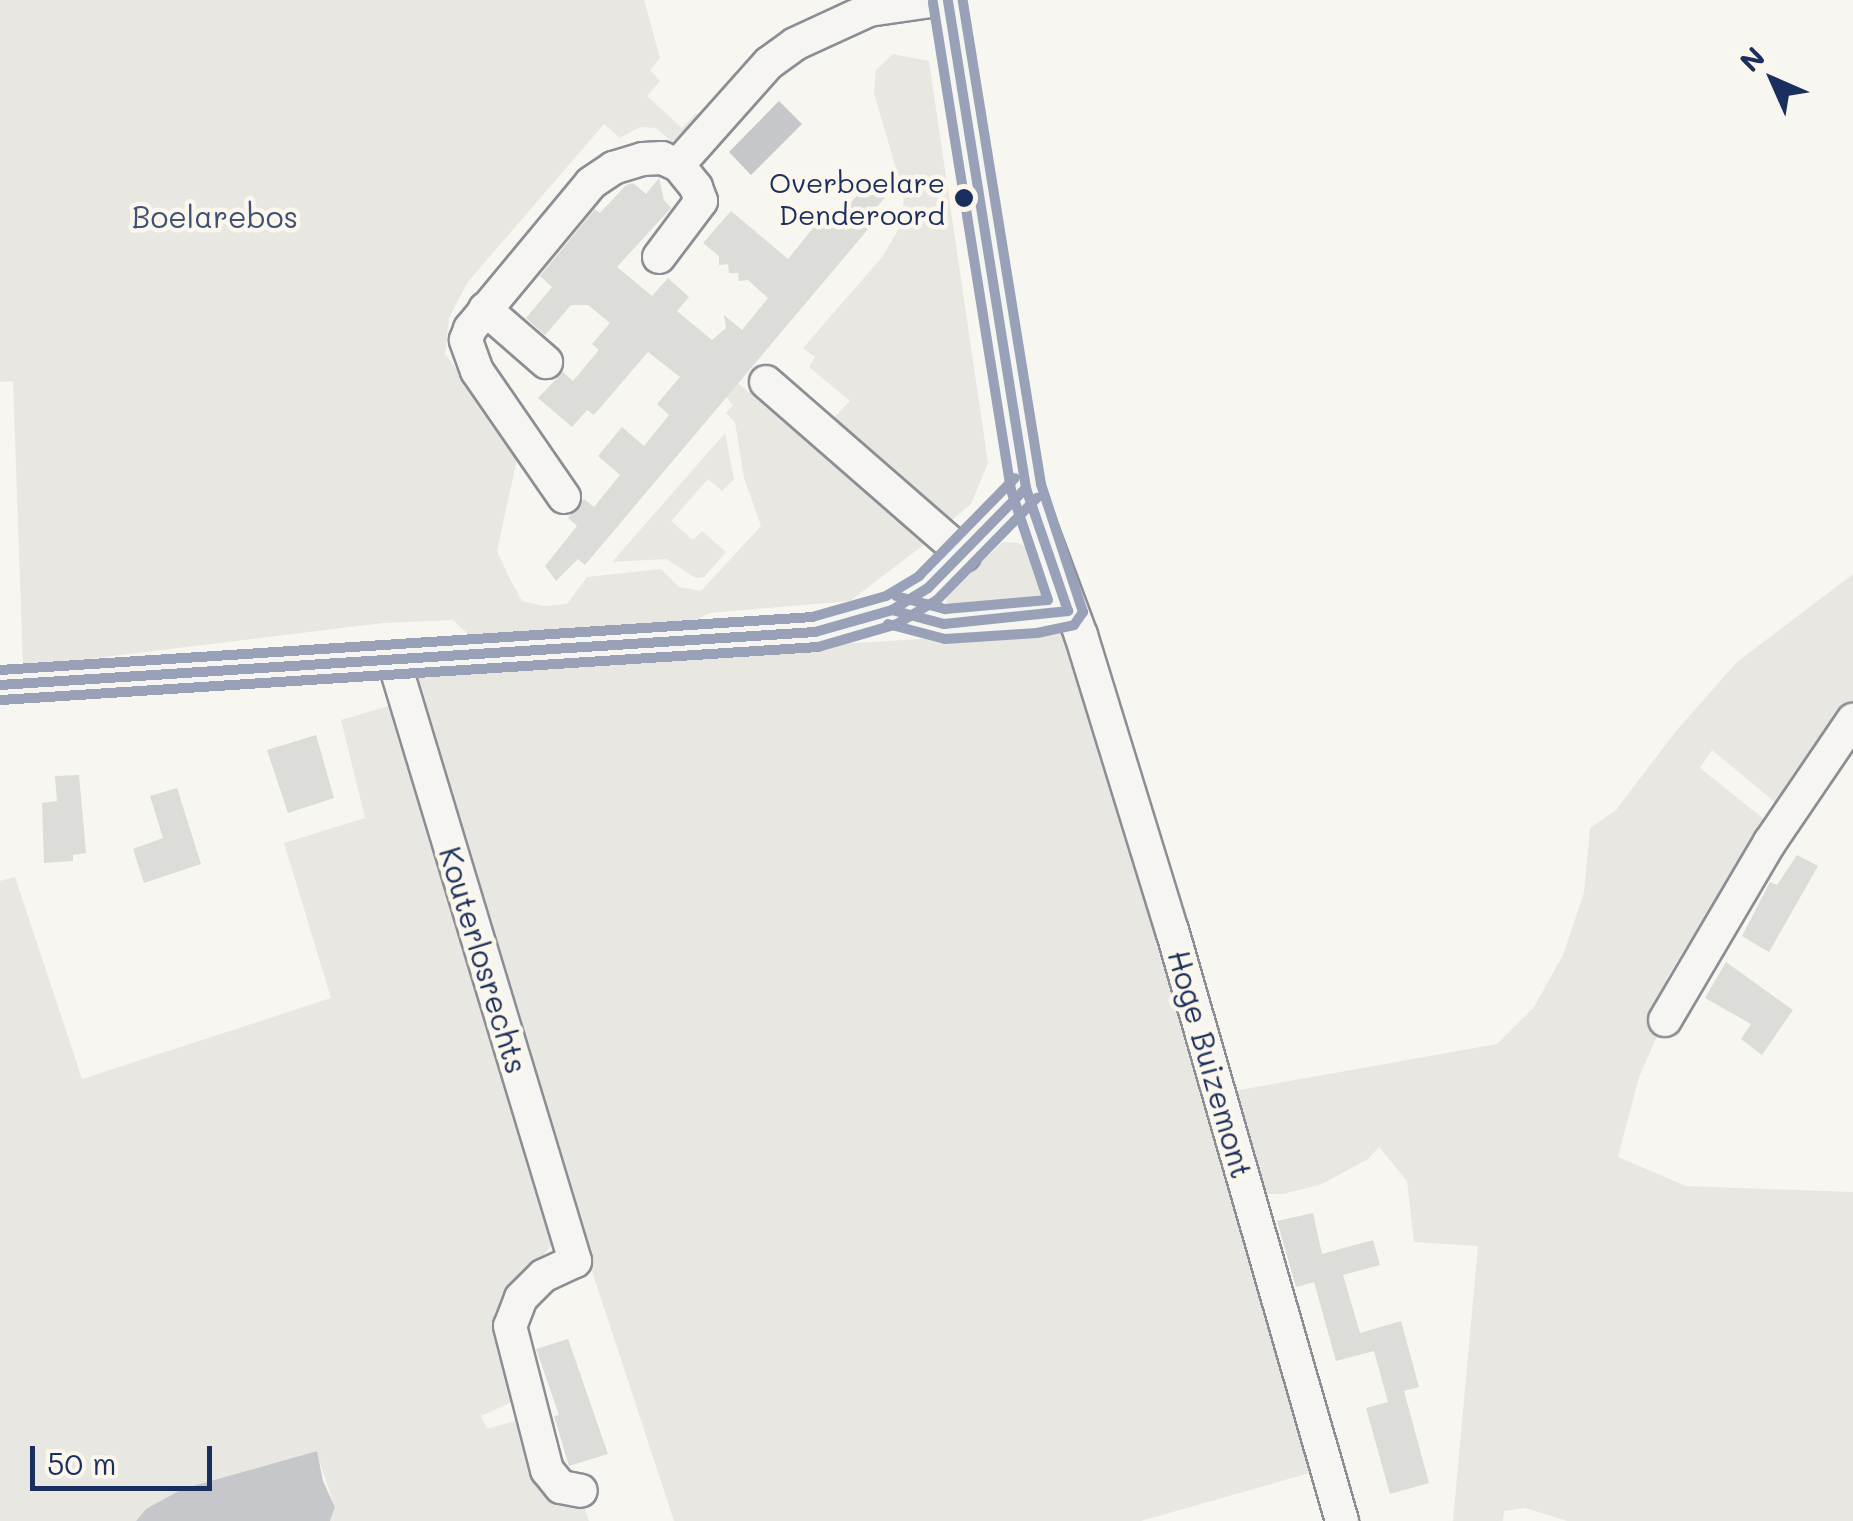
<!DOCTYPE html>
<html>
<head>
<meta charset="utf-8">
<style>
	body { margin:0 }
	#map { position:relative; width:1853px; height:1521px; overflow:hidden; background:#f8f6f0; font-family:Mali,sans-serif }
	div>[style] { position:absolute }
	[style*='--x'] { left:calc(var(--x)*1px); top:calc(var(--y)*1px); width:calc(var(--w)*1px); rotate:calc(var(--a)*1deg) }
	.green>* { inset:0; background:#e8e7e2 }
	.water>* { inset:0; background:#c5c7cb }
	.building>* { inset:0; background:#dcdcd9 }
	.roads { filter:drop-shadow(2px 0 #8b8e94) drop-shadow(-2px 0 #8b8e94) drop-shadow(0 2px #8b8e94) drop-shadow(0 -2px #8b8e94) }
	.minor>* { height:32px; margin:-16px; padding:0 16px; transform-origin:16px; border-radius:16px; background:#f6f5f1 }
	.bus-1>* { height:10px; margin:-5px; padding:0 5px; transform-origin:5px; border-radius:5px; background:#98a1b7 }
	.bus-2>* { height:10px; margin:-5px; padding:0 5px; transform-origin:5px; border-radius:5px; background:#98a1b7 }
	.bus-3>* { height:10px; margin:-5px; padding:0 5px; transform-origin:5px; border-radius:5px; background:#98a1b7 }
	.dots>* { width:28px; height:28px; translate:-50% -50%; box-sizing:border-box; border:5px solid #fbf7ec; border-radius:50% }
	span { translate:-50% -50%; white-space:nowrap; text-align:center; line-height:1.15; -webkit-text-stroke:9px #fbf7ec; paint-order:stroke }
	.bus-label { font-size:28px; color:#1b2f5e }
	.right { translate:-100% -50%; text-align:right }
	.park-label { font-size:30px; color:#415176 }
	.street-label { font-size:30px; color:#1b2f5e }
	.north { position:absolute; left:1723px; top:30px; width:100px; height:100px; -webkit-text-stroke:8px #fbf7ec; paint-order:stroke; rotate:315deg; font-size:28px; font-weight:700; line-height:40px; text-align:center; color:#1b2f5e }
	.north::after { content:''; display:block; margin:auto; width:35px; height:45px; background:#1b2f5e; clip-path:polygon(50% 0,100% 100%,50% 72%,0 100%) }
	.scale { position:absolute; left:30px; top:1446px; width:182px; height:45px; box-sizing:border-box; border:5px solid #1b2f5e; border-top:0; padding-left:12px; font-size:30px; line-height:35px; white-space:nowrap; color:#1b2f5e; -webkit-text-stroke:8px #fbf7ec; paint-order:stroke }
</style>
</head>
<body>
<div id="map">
	<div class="green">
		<div style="clip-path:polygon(0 0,644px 0,660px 58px,650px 70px,660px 81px,647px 96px,682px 128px,696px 113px,699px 116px,672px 142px,656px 128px,640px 127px,620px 138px,604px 124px,467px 283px,449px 318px,445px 354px,519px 450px,497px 551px,509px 577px,522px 601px,544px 606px,567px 604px,587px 577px,661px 569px,679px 587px,701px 591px,761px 526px,744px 478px,735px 422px,726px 413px,733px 405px,726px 397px,738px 383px,926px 543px,850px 601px,710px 613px,682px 627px,469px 635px,453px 620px,383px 623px,23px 667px,13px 381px,0 382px)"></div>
		<div style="clip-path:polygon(893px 54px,929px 61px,988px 463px,971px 504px,946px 525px,831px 421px,850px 401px,809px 367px,815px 357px,803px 348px,883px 256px,901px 225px,904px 196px,874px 93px,876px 70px)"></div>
		<div style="clip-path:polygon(725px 433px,734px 479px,722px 491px,708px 479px,671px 521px,693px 540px,702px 531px,726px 552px,704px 577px,696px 578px,666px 559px,612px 562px)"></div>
		<div style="clip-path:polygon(1003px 542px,1019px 543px,1032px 550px,1046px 585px,1042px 598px,1037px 603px,948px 608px,946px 599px,951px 589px)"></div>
		<div style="clip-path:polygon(1853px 574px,1853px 701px,1781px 807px,1712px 750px,1700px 768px,1765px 820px,1666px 979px,1662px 1025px,1639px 1077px,1618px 1157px,1686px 1186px,1853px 1192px,1853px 1521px,1567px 1521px,1525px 1508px,1504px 1511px,1503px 1521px,1453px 1521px,1478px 1246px,1414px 1242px,1407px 1181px,1379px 1147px,1368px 1159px,1322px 1184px,1283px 1194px,1255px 1194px,1228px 1092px,1497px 1044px,1534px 1007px,1563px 955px,1584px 893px,1590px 828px,1616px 810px,1676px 731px,1737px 662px)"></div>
		<div style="clip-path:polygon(1068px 630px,1313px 1472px,1141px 1521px,674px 1521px,572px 1210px,412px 670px)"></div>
		<div style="clip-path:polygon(392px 705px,560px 1235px,513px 1291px,518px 1399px,481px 1416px,487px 1429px,524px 1418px,581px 1496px,589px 1521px,330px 1521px,335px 1507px,316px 1451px,182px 1489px,146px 1509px,136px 1521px,0 1521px,0 881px,15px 877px,82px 1079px,331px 998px,284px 843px,365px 818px,341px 720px)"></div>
	</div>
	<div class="water">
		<div style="clip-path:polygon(779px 101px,802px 124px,751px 175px,729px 152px)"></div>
		<div style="clip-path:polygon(317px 1451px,323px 1481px,335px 1507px,330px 1521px,136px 1521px,146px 1509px,182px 1489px)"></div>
	</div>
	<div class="building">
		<div style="clip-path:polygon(659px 178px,664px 200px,671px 208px,617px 267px,652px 296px,668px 278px,689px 297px,677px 311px,712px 340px,726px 328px,724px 315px,742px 330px,768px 298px,748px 280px,739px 281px,738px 273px,729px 273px,728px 264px,719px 265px,719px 256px,703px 243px,731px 211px,788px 259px,826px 212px,835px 220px,870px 181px,887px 195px,869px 216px,875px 221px,585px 565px,578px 559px,556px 581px,545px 566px,577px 526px,568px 518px,584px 499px,594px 507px,620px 475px,598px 456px,622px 427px,644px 446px,669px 415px,657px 404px,680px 377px,648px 352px,594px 415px,587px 410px,572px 427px,538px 398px,563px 372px,573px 381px,599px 350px,592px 344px,610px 323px,588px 305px,571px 305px,545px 335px,526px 318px,552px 287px,540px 276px,595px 209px,600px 213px,626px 185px,633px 183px,646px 194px)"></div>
		<div style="clip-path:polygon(316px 735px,334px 798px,288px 813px,267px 750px)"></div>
		<div style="clip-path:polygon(79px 775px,86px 853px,73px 855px,73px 861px,44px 863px,42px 803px,57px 801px,55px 776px)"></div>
		<div style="clip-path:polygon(177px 788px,201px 864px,144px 883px,133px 849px,163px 838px,150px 796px)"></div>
		<div style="clip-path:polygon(1797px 855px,1818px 866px,1769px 952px,1742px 936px,1770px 882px,1777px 885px)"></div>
		<div style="clip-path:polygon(1726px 962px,1793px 1010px,1762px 1055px,1741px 1039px,1751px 1024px,1705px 998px)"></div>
		<div style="clip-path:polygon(1313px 1213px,1322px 1254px,1373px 1240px,1380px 1265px,1343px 1275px,1360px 1333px,1401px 1321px,1419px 1387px,1404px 1391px,1429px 1483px,1390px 1494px,1366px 1408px,1388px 1402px,1374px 1351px,1336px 1361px,1314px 1282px,1296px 1287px,1277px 1221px)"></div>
		<div style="clip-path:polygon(568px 1339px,608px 1454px,569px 1466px,554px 1416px,559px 1415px,536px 1349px)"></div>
	</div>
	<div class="roads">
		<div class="minor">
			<div style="--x:948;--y:0;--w:494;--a:80.9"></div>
			<div style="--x:1026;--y:488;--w:157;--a:69.5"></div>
			<div style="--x:1081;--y:635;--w:309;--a:72.9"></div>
			<div style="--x:1172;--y:930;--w:615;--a:73.95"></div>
			<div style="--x:659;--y:257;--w:70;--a:-53.1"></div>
			<div style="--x:701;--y:201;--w:15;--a:-110"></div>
			<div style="--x:696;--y:187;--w:28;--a:-129"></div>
			<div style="--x:678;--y:165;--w:137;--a:-48.3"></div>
			<div style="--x:769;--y:63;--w:32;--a:-36"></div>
			<div style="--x:795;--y:44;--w:81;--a:-24.7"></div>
			<div style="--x:869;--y:10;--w:70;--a:-8.2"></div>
			<div style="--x:485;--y:309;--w:81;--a:41"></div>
			<div style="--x:766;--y:382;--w:263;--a:41.1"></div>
			<div style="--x:564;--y:497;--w:153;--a:-124.6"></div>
			<div style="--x:477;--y:371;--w:33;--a:-110"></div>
			<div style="--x:466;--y:340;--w:12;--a:-70"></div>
			<div style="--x:470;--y:329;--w:190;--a:-50.3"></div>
			<div style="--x:591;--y:183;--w:27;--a:-34"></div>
			<div style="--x:613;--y:168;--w:31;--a:-17"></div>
			<div style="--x:643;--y:159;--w:19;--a:-3"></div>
			<div style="--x:662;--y:158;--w:17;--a:24"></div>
			<div style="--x:892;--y:610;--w:54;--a:15.1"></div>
			<div style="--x:944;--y:624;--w:90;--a:-3.8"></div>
			<div style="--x:1034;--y:618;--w:35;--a:-12"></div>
			<div style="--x:393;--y:658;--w:630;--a:73.2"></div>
			<div style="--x:575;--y:1261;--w:35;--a:155"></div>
			<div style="--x:543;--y:1276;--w:31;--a:135"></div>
			<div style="--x:521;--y:1298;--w:30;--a:111"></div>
			<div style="--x:510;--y:1326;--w:149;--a:75.6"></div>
			<div style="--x:547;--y:1470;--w:22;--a:51"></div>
			<div style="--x:561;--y:1487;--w:20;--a:11"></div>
			<div style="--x:0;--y:685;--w:817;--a:-3.72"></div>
			<div style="--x:815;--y:632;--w:80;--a:-15.9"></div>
			<div style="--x:892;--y:610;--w:42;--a:-31.4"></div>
			<div style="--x:928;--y:588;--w:140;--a:-45.6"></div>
			<div style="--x:1665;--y:1020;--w:207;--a:-59.5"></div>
			<div style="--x:1770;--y:842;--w:148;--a:-55.8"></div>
		</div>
	</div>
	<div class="bus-1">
		<div style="--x:892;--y:610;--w:54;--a:15.1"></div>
		<div style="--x:944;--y:624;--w:125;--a:-6"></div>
		<div style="--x:1068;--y:611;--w:130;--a:-108.9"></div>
		<div style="--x:1026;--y:488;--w:494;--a:-99.1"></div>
		<div style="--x:0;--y:685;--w:817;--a:-3.72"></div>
		<div style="--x:815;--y:632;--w:80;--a:-15.9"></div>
		<div style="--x:892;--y:610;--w:42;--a:-31.4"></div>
		<div style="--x:928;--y:588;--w:140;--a:-45.6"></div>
	</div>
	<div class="bus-2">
		<div style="--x:888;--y:624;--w:59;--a:14.7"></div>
		<div style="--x:945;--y:639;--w:92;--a:-3.7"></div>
		<div style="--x:1037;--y:633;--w:38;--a:-12"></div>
		<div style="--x:1074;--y:625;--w:16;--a:-55"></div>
		<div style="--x:1083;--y:612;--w:135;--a:-108.2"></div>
		<div style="--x:1041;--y:484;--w:490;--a:-99.2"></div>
		<div style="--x:1;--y:700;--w:819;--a:-3.71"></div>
		<div style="--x:818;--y:647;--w:82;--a:-16.2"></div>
		<div style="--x:897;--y:624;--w:47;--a:-31"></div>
		<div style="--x:937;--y:600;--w:143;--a:-45.6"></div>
	</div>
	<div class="bus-3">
		<div style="--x:896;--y:596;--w:51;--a:14.9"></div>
		<div style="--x:945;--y:609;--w:103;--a:-5"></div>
		<div style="--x:1048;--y:600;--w:116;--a:-108.6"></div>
		<div style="--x:1011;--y:490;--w:494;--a:-99.1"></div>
		<div style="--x:0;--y:670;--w:814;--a:-3.73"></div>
		<div style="--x:812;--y:617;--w:77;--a:-15.8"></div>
		<div style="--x:886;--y:596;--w:39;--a:-31"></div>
		<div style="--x:919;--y:576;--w:137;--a:-45.6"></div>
	</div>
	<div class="dots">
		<div style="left:964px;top:198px;background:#1b2f5e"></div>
	</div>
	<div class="bus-label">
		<span class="right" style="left:945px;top:198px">Overboelare<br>Denderoord</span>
	</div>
	<div class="park-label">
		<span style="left:215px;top:216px">Boelarebos</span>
	</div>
	<div class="street-label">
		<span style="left:484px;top:960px;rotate:73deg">Kouterlosrechts</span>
		<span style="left:1211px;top:1064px;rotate:74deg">Hoge Buizemont</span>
	</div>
	<div class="north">N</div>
	<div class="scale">50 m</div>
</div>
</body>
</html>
